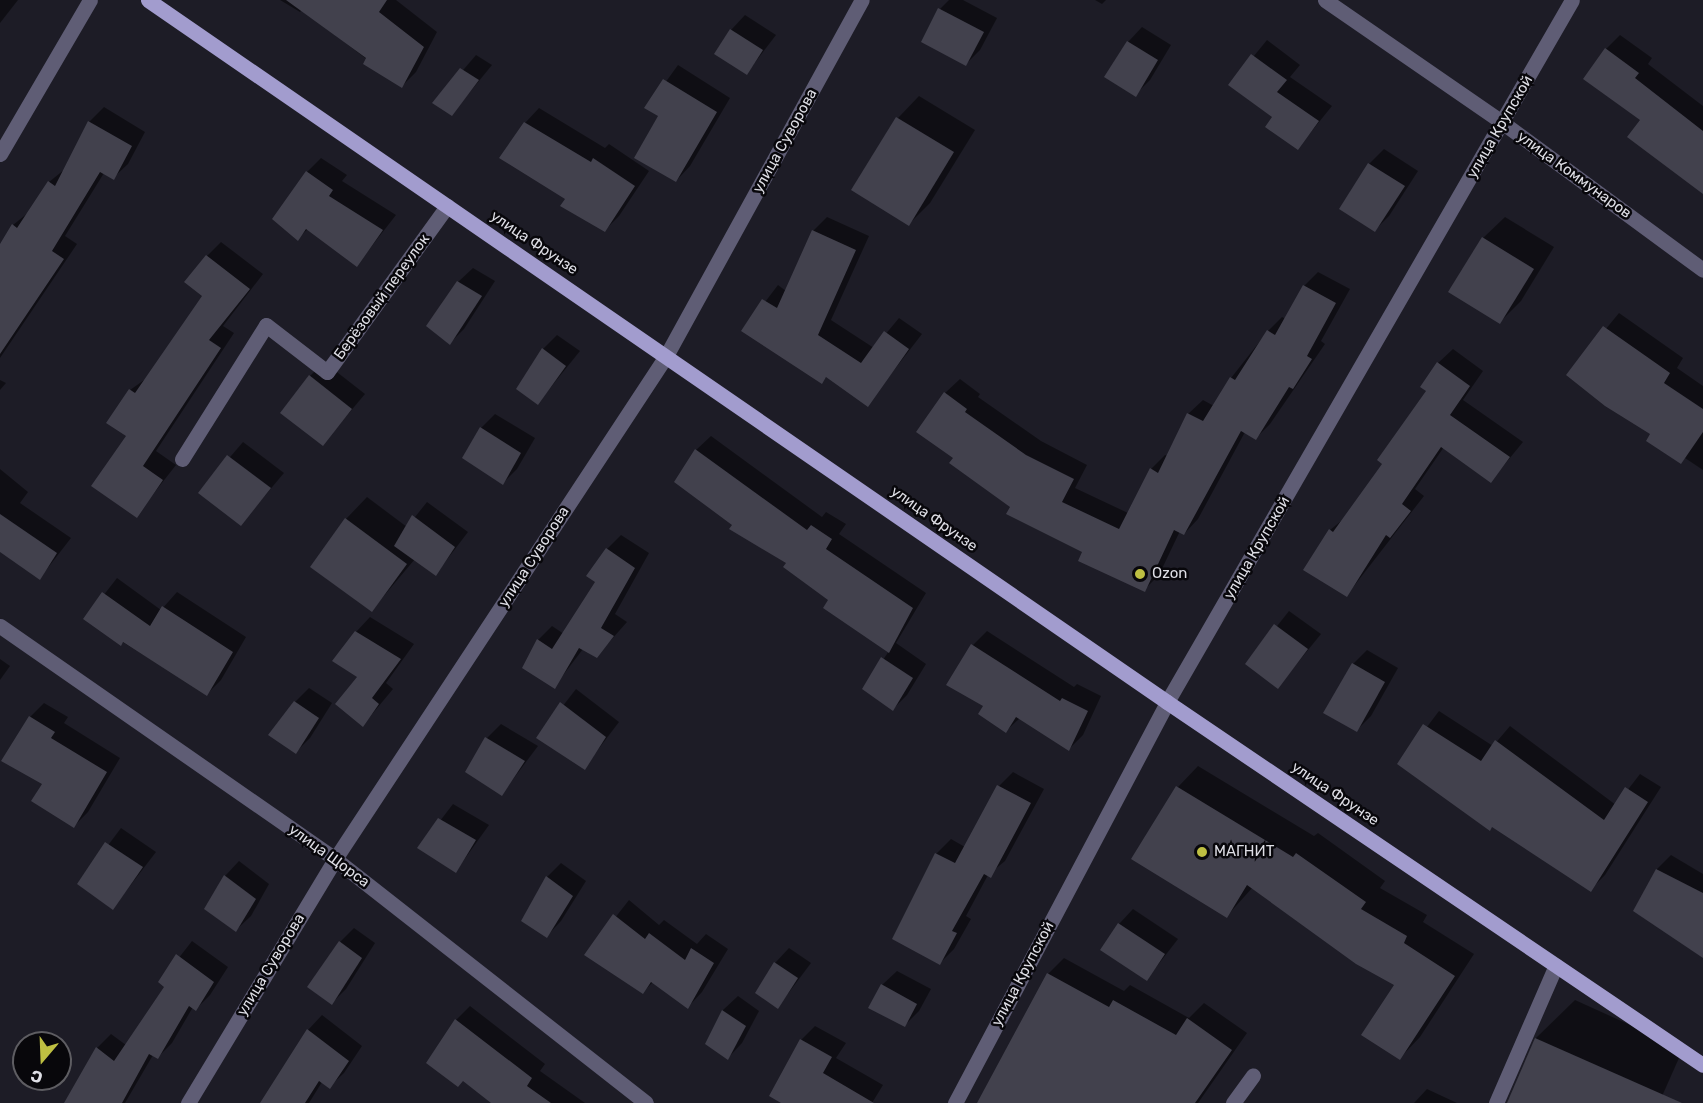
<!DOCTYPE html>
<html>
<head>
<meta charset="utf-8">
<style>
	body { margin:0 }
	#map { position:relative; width:1703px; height:1103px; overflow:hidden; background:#1d1c26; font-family:Rubik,sans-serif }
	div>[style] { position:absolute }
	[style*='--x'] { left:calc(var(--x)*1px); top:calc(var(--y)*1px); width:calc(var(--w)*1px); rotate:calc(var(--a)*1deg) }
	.shadow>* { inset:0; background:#0007 }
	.building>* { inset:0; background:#42414d }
	.minor>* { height:15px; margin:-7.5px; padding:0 7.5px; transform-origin:7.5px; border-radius:7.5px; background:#5f5d75 }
	.major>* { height:15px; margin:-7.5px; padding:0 7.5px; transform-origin:7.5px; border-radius:7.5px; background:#a29cce }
	.dots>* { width:16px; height:16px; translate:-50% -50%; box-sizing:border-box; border:3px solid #08070b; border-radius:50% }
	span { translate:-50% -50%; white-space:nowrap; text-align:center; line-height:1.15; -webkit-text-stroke:5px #08070b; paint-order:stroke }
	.street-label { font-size:15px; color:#dedee5 }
	.poi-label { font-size:15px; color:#dedee5 }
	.left { translate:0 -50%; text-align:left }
	.north { position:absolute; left:12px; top:1031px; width:60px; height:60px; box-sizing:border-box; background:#08070b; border:2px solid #5e5d62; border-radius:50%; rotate:199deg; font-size:16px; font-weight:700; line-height:24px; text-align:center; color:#dedee5 }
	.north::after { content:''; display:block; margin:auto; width:21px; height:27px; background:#bebf42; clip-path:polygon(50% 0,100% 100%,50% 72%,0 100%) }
</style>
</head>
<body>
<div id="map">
	<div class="shadow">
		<div style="clip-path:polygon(0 0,18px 0,0 23px)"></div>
		<div style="clip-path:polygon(280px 0,396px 0,437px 32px,416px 72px,402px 86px,302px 10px,300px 12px)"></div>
		<div style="clip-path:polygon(949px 0,963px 0,997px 18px,980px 50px,966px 64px,940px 9px)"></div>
		<div style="clip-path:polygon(1095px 0,1106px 0,1102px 4px)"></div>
		<div style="clip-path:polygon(745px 15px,776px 35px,747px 73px,731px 30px)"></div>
		<div style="clip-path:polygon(1142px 27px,1171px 45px,1150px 80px,1135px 95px,1128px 42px)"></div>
		<div style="clip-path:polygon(1620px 35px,1652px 58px,1648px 64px,1703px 106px,1703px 191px,1642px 120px,1606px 49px)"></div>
		<div style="clip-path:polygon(1267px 40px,1300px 65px,1290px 77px,1332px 106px,1298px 148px,1274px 116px,1231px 84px)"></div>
		<div style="clip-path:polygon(476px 55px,492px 65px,452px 114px,435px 103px)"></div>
		<div style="clip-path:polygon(678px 65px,730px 98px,690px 166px,676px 181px,660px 116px,647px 108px)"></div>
		<div style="clip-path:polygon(919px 96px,975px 130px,930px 203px,909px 224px,853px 190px,898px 118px)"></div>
		<div style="clip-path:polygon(104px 107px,145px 132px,128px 164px,113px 178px,104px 173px,65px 236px,77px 244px,0 358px,0 247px,13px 225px,29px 212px,49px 182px,65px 169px,89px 122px)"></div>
		<div style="clip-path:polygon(539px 108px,605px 148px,609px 144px,649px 171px,619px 216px,605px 230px,567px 199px,525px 123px)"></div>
		<div style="clip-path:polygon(1384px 149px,1418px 171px,1389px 216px,1375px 230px,1341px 209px,1369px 164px)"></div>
		<div style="clip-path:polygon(321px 158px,347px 175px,342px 181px,396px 215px,357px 265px,308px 229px,297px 239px,307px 172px)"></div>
		<div style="clip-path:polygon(827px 217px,869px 236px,831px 320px,874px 348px,899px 318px,922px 334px,867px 405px,827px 376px,821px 382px,743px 331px,778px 285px,786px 291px,813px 231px)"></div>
		<div style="clip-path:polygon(1505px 217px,1554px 247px,1521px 301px,1500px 322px,1483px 238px)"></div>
		<div style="clip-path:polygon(221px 242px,263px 274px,223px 326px,234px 333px,156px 451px,176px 465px,136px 516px,128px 436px,130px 390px,147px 378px,204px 296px,207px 256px)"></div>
		<div style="clip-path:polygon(473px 268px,495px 281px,464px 329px,450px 343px,458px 282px)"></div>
		<div style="clip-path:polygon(1318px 272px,1350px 289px,1321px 341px,1325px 344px,1270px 424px,1256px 438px,1245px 432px,1198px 519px,1184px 534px,1180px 531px,1159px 575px,1144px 590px,1012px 506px,955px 458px,945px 393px,960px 379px,980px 394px,978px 397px,1041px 441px,1087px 465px,1075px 488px,1128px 513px,1151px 469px,1165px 455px,1168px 456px,1188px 414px,1203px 400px,1214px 406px,1231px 378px,1268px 331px,1282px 317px,1286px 319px,1304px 286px)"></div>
		<div style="clip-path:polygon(1619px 313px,1683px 358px,1677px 368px,1703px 386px,1703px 470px,1685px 458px,1681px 463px,1652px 434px,1568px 375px)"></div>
		<div style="clip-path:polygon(557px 335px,580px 351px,538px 403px,543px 349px)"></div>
		<div style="clip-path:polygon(1453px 349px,1483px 371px,1463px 400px,1523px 442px,1491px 481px,1444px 447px,1415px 489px,1424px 496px,1347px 595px,1330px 530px,1346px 517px,1385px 463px,1428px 391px,1438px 363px)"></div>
		<div style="clip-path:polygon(324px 362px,365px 394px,323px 444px,310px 376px)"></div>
		<div style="clip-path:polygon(0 380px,6px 383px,0 390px)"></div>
		<div style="clip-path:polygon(495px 414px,535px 438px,517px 469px,503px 483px,481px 428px)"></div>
		<div style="clip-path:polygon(711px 436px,822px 517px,826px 512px,846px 524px,839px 534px,926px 593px,896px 643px,926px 664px,907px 695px,893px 709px,864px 688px,889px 651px,788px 562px,734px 525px,696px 450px)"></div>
		<div style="clip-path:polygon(243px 442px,284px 473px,241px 524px,200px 492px)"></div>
		<div style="clip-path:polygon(0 469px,28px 492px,20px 503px,71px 538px,40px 578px,0 548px)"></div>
		<div style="clip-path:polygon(367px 497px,407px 527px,427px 502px,468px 532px,436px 574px,415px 559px,372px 610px,312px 566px,346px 519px)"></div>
		<div style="clip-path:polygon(621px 535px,649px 553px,615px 614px,627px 622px,596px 657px,583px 649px,554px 687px,538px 640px,552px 626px,564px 634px,597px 582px,607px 549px)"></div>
		<div style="clip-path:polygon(117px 578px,161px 610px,177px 592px,246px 637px,221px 680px,207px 694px,85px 619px)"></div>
		<div style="clip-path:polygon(1289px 611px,1321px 634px,1278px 687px,1247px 664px)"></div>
		<div style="clip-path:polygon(370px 617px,414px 644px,386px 683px,393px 689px,363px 725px,356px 632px)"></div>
		<div style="clip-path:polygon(987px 631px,1074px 687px,1077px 684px,1101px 696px,1083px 735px,1069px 749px,1020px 718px,1006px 731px,985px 706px,973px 645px)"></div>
		<div style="clip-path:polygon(1367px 650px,1398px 668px,1371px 716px,1357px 730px,1353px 664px)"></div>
		<div style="clip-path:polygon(0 659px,10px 666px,0 680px)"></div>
		<div style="clip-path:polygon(309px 688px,332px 703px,310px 738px,296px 752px,295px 702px)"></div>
		<div style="clip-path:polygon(576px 689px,619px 722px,584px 768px,538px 738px)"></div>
		<div style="clip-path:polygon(44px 703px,68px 717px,64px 723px,120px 758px,88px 812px,74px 826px,44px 784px,30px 717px)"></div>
		<div style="clip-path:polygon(1439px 711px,1493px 746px,1510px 726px,1616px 805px,1640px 774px,1661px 787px,1605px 875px,1590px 890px,1399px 764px)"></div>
		<div style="clip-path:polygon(501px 724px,538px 746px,502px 794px,487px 738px)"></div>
		<div style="clip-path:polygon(1198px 766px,1314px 836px,1318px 833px,1385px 881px,1380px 888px,1427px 915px,1423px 922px,1474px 954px,1420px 1037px,1400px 1058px,1396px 985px,1253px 887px,1227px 916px,1133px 859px,1178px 787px)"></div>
		<div style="clip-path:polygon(1013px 772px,1044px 789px,1005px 861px,988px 875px,966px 916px,971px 919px,954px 949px,939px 964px,894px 939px,936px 854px,951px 839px,965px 847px,999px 786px)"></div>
		<div style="clip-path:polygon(453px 804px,489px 825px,456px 871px,420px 847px)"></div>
		<div style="clip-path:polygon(121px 828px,156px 852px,113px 908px,79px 884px)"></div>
		<div style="clip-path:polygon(1671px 855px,1703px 874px,1703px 956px,1635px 911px,1657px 869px)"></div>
		<div style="clip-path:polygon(239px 861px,269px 884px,251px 916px,236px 930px,206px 909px,225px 876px)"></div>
		<div style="clip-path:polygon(561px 863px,586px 881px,561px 921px,547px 936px,547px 877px)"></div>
		<div style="clip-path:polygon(629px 900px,659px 925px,664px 920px,697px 944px,706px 934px,728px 949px,702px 992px,688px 1007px,653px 982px,643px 992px,586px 955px)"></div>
		<div style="clip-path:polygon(1133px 909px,1178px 939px,1147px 979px,1119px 924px)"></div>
		<div style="clip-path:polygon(354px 928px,375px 943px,346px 989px,332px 1003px,340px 942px)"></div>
		<div style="clip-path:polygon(192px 941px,228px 967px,210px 995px,196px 1009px,193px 1007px,172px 1043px,158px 1057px,153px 1055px,125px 1103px,67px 1103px,97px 1048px,111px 1034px,126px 1045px,166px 987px,160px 982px)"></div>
		<div style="clip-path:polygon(789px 948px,811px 963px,778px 1007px,757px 993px,775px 963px)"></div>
		<div style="clip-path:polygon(1064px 958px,1124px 991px,1130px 985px,1189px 1018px,1204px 1003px,1247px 1033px,1198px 1103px,979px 1103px,1048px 974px)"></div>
		<div style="clip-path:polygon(897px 971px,931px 989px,919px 1011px,904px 1026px,882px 985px)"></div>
		<div style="clip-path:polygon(738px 996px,759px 1011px,742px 1043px,728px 1058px,707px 1043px,723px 1010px)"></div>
		<div style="clip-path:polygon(1575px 1000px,1683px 1049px,1659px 1103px,1508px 1103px,1536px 1038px)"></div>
		<div style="clip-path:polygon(470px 1006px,545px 1064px,540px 1071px,585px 1103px,494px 1103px,456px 1020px)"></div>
		<div style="clip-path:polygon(322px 1015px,362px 1046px,344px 1073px,329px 1087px,322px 1082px,309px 1103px,262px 1103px,308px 1030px)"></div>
		<div style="clip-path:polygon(815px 1026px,846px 1043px,836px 1058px,883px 1085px,872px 1103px,784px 1103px,801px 1040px)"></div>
		<div style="clip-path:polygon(1427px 1089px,1457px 1103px,1414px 1103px)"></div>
	</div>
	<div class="building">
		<div style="clip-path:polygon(286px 0,387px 0,379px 12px,424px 47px,402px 88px,363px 64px,366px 58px)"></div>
		<div style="clip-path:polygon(938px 8px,984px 32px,966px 66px,921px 42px)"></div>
		<div style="clip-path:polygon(730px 29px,763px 50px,747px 75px,714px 54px)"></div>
		<div style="clip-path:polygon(1127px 41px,1158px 60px,1136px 97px,1104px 77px)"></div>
		<div style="clip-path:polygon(1605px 48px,1639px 73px,1635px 78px,1703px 131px,1703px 194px,1627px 137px,1640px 120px,1583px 79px)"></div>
		<div style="clip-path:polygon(1251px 54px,1287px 80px,1277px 92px,1319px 121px,1298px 150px,1265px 127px,1272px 117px,1228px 85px)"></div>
		<div style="clip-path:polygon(460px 68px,479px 80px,452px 116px,432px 103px)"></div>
		<div style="clip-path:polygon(663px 79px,717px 112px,676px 182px,634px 158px,658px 116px,644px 108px)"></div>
		<div style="clip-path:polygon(896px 117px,954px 152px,909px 226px,851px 190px)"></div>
		<div style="clip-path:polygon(88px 121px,132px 146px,114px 180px,100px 172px,52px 251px,64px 259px,0 354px,0 244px,12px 224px,17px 228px,48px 181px,55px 186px)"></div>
		<div style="clip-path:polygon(524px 122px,591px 162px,593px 158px,635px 186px,605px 232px,560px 206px,565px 199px,499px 158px)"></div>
		<div style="clip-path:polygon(1368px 163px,1405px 186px,1375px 232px,1339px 209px)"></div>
		<div style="clip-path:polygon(306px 171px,333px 190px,329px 196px,383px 230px,357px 267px,306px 229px,298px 241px,272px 219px)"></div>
		<div style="clip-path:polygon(812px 230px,856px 250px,818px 335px,861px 363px,884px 331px,909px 349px,868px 407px,826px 377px,822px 384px,741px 331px,762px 299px,777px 308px)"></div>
		<div style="clip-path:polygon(1482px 237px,1534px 269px,1500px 324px,1448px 292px)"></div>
		<div style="clip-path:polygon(206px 255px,250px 289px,209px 340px,221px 348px,143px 466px,163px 480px,137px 518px,91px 486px,126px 436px,106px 423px,129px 389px,135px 393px,202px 296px,184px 282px)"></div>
		<div style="clip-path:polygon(457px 281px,482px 296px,450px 345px,426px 326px)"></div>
		<div style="clip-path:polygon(1303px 285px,1336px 303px,1307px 356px,1312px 359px,1293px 389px,1289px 387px,1256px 440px,1241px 431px,1184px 535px,1174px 530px,1145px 592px,1078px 561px,1082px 552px,1006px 514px,1010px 507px,949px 463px,953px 458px,916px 432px,944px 392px,967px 409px,965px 412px,1026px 455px,1074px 479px,1062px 502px,1119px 529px,1150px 468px,1158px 473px,1187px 413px,1203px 421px,1230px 377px,1235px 380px,1267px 330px,1275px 335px)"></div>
		<div style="clip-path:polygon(1603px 326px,1670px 373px,1664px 383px,1703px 409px,1703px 432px,1681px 464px,1646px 441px,1650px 434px,1605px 406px,1566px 375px)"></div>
		<div style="clip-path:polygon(542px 348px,566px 366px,538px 405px,516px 389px)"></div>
		<div style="clip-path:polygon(1437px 362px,1470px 386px,1450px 415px,1510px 457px,1491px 483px,1441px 447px,1402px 504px,1411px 511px,1390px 538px,1386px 535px,1347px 597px,1303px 570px,1329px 529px,1333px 532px,1382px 464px,1377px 460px,1426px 391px,1420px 387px)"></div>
		<div style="clip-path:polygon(309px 375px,352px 409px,323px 446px,280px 413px)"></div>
		<div style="clip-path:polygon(480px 427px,521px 453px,503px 485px,462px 458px)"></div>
		<div style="clip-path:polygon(695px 449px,807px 530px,811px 525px,832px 539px,826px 549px,913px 608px,889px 653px,823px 608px,828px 600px,783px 567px,786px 563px,729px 529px,732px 525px,674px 482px)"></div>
		<div style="clip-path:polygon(227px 455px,271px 488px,241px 526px,198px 493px)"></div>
		<div style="clip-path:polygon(0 514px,57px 553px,40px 580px,0 552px)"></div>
		<div style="clip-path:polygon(412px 515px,455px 547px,436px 576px,394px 546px)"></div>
		<div style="clip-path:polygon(345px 518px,407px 564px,372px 612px,310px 567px)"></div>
		<div style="clip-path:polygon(606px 548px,635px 568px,601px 628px,614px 636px,597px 658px,579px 648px,555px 689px,522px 668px,537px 639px,552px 649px,595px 582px,586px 576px)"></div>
		<div style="clip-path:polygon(102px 592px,150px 626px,162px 606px,233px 652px,207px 696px,123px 642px,121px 646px,83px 619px)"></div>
		<div style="clip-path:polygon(1274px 624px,1308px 649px,1278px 689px,1245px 664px)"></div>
		<div style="clip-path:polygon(355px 631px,401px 659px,372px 698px,379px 704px,363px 727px,335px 704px,357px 677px,332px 661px)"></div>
		<div style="clip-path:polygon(971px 644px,1060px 701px,1062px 698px,1088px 711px,1069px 751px,1016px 717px,1006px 733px,978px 714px,983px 706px,946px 685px)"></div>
		<div style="clip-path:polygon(881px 657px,913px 678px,893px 711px,862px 689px)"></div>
		<div style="clip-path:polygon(1352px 663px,1385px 682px,1357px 732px,1323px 713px)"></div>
		<div style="clip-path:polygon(294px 701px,319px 718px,296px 754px,268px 735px)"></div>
		<div style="clip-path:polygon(560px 702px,606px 737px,585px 770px,536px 738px)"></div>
		<div style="clip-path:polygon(29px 716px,55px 732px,51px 738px,107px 772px,74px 828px,31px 801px,42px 784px,1px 761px)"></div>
		<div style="clip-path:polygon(1423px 724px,1481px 761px,1495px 740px,1604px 820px,1625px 787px,1648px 802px,1591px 892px,1492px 827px,1490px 831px,1397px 764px)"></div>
		<div style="clip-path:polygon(485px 737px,525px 761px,502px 796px,465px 772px)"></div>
		<div style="clip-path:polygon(997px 785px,1031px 803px,991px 878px,984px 874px,952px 931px,957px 933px,940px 965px,892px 939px,935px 853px,955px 863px)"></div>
		<div style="clip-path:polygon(1176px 786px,1293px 857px,1296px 853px,1366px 902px,1361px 909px,1407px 936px,1404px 943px,1455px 976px,1400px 1060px,1361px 1035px,1394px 985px,1356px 964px,1247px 885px,1227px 918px,1131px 859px)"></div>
		<div style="clip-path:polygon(438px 818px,476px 840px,456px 873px,417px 848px)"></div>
		<div style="clip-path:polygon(105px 842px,143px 867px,113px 910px,77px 884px)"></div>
		<div style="clip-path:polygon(1656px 869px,1703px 893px,1703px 958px,1633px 911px)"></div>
		<div style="clip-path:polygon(224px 875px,256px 899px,236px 932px,204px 909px)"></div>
		<div style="clip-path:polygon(546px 876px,573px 896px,547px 938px,521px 921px)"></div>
		<div style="clip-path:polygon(613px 914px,645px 939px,649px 933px,685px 960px,691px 948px,714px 963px,688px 1009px,651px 982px,643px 994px,584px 955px)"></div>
		<div style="clip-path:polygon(1118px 923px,1165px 954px,1147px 981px,1100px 950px)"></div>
		<div style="clip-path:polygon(339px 941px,362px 958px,332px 1005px,307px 987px)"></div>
		<div style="clip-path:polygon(176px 954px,214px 982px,196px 1011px,189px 1006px,158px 1059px,149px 1054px,122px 1103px,64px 1103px,96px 1047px,114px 1061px,164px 987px,158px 982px)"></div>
		<div style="clip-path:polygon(774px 962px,798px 978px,778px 1009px,755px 993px)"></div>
		<div style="clip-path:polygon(1047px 973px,1109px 1007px,1113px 1000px,1176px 1035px,1187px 1018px,1232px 1050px,1195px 1103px,977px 1103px)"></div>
		<div style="clip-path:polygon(881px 984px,917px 1004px,905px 1027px,868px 1008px)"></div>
		<div style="clip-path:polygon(722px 1010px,746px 1026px,728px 1060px,705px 1044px)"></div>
		<div style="clip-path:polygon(455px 1019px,532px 1078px,527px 1086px,551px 1103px,491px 1103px,463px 1081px,458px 1087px,426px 1063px)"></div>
		<div style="clip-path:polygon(307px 1029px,349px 1061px,330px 1089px,319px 1081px,305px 1103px,260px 1103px)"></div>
		<div style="clip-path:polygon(1535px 1038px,1682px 1103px,1507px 1103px)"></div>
		<div style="clip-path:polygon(800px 1039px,832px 1057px,823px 1073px,874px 1103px,781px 1103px,769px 1096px)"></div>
	</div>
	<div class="minor">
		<div style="--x:1325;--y:0;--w:216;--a:34.6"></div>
		<div style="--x:1503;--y:123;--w:248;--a:36.3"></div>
		<div style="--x:0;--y:154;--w:178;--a:-59.7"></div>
		<div style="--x:182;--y:459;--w:158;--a:-57.9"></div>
		<div style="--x:266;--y:325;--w:77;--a:37.6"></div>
		<div style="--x:327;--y:372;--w:205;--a:-54.1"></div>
		<div style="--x:0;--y:626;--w:408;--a:34.8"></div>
		<div style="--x:335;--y:859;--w:395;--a:38.1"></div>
		<div style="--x:188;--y:1103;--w:285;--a:-58.9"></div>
		<div style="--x:335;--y:859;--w:602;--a:-56.65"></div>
		<div style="--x:666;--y:356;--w:406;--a:-61.2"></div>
		<div style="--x:955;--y:1103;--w:454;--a:-62.1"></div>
		<div style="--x:1167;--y:702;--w:810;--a:-60.02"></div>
		<div style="--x:1233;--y:1103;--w:34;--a:-54"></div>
		<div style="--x:1496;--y:1103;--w:150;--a:-66.5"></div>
	</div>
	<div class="major">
		<div style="--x:148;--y:0;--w:1237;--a:34.56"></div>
		<div style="--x:1167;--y:702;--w:647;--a:34.11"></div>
	</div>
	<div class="dots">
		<div style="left:1140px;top:574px;background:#bebf42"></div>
		<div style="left:1202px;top:852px;background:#bebf42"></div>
	</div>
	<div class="street-label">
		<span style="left:1500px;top:127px;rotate:-60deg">улица Крупской</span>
		<span style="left:785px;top:141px;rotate:-61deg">улица Суворова</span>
		<span style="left:1574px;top:175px;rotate:36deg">улица Коммунаров</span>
		<span style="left:534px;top:243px;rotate:34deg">улица Фрунзе</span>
		<span style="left:382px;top:297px;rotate:-54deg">Берёзовый переулок</span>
		<span style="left:934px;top:519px;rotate:35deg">улица Фрунзе</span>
		<span style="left:1257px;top:548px;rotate:-60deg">улица Крупской</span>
		<span style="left:534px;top:557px;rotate:-57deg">улица Суворова</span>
		<span style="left:1335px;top:794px;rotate:34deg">улица Фрунзе</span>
		<span style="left:329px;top:856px;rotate:36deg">улица Щорса</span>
		<span style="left:271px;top:965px;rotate:-59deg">улица Суворова</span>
		<span style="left:1023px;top:974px;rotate:-62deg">улица Крупской</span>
	</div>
	<div class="poi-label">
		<span class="left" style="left:1152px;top:574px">Ozon</span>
		<span class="left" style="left:1214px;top:852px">МАГНИТ</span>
	</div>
	<div class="north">С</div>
</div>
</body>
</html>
